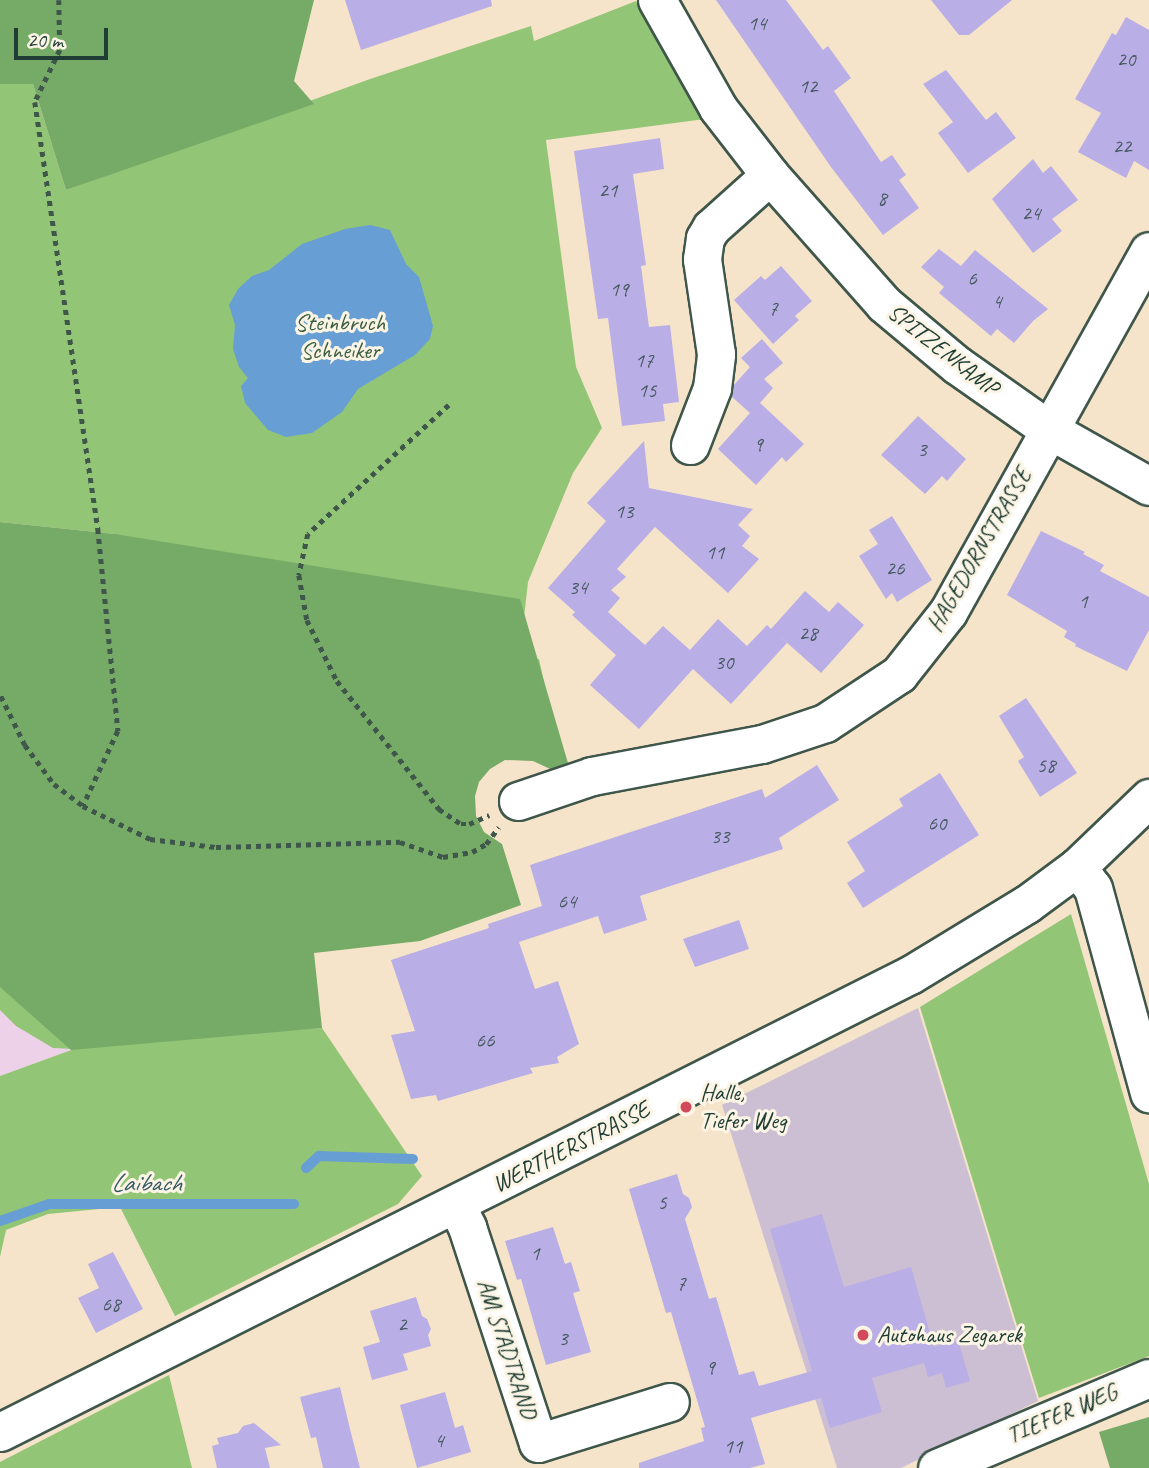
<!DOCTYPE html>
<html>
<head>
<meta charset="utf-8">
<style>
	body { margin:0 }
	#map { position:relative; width:1149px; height:1468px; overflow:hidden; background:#f5e4ca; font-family:Caveat,sans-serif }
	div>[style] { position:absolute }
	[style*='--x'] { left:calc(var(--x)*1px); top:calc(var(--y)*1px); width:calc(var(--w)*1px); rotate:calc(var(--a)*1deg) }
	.built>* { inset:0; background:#edd1e9 }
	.industrial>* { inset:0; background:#ccbfd4 }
	.green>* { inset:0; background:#93c576 }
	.forest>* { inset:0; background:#76aa67 }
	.water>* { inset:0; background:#679ed4 }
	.stream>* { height:10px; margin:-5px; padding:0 5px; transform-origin:5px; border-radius:5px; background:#679ed4 }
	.building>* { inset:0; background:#b9aee6 }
	.path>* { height:4.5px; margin-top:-2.25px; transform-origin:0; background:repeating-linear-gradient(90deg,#3f564a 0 5px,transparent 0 10px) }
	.roads { filter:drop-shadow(2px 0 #3f564a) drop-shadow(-2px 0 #3f564a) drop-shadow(0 2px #3f564a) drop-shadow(0 -2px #3f564a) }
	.minor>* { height:37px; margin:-18.5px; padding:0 18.5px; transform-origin:18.5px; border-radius:18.5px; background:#fff }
	.dots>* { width:19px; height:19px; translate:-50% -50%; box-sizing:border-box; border:4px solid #fcf5e5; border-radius:50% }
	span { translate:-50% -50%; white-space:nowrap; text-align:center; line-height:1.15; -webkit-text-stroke:6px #fcf5e5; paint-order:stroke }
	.number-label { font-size:21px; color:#465960 }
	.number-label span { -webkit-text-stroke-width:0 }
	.park-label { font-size:24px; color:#3c5f44 }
	.street-label { font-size:24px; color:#1f3d34 }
	.poi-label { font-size:24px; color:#1f3d34 }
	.left { translate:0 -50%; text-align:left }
	.water-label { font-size:26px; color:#355a64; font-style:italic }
	.scale { position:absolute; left:14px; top:28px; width:94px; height:32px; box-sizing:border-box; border:4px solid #1f3d34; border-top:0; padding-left:9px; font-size:21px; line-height:24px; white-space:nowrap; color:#1f3d34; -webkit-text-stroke:5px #fcf5e5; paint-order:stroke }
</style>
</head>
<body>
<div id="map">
	<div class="built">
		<div style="clip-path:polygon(0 987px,71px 1050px,0 1076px)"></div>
	</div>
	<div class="industrial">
		<div style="clip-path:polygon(918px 1008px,1038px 1401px,901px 1468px,837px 1468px,722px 1105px)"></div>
	</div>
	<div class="green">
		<div style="clip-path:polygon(636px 1px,705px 119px,546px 140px,576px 367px,602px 428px,573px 473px,528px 582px,519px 662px,539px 659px,554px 728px,457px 747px,277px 916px,293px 1030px,322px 1028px,422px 1176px,398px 1204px,175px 1316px,120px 1207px,48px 1214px,6px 1230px,0 1257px,0 1076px,74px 1049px,53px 1048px,16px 1026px,0 1010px,0 559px,115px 534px,0 522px,0 84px,33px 84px,66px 190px,370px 79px,531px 26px,534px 41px)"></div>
		<div style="clip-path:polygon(1071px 914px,1149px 1184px,1149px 1356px,1039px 1398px,920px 1007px)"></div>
		<div style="clip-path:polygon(169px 1375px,192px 1468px,0 1468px,0 1462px)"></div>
	</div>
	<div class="forest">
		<div style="clip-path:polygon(0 0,314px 0,294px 81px,314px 104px,66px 190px,33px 84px,0 84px)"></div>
		<div style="clip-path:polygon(0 522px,115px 534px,520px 599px,570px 770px,561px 774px,533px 761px,505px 760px,490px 769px,479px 782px,475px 796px,476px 816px,484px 832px,502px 844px,521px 905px,420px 941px,314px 953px,322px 1028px,71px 1050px,0 987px)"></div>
		<div style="clip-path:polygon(1149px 1417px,1149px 1468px,1110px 1468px,1099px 1432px)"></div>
	</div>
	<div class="water">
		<div style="clip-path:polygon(370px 225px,390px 230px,406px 264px,419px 277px,433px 326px,430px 339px,415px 355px,358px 389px,342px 412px,312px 433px,286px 437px,268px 430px,245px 403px,241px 386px,248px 378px,239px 367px,233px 349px,235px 325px,229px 305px,238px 289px,252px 276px,269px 270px,302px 244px,345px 229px)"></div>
	</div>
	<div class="stream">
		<div style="--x:306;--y:1168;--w:18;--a:-43"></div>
		<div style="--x:319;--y:1156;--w:94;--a:1.8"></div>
		<div style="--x:0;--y:1221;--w:52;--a:-19.1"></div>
		<div style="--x:49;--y:1204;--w:245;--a:0"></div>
	</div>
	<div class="building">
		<div style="clip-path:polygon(345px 0,491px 0,492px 6px,361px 50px)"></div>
		<div style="clip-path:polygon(716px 0,786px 0,823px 50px,828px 46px,851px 78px,834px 91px,881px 162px,892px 155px,906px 175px,899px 180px,919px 208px,883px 235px,831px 167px)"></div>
		<div style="clip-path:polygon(931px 0,1012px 0,969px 35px,959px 35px)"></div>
		<div style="clip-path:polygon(1126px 17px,1149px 30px,1149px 170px,1134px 161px,1126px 178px,1078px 152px,1101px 113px,1075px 99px,1112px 33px,1116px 35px)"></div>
		<div style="clip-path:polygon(946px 70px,986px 120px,996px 112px,1016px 138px,968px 173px,938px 133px,953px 122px,923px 84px)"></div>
		<div style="clip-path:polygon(660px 138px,664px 169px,633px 174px,646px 265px,641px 266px,649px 327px,670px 325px,679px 402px,663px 404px,665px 421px,622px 426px,608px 318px,598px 319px,574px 151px)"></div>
		<div style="clip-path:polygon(1033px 159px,1043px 173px,1051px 166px,1078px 200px,1052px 219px,1062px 231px,1033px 253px,992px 199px)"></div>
		<div style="clip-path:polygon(939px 249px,961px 266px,975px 250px,1048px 309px,1033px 321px,1014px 343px,997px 329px,991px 336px,939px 293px,944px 287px,921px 267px)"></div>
		<div style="clip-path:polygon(781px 266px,812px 301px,795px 316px,799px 320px,773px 344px,734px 300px,761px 276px,765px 280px)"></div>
		<div style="clip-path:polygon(762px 339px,783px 363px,764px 379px,773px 388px,760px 403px,804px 444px,786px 462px,782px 457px,756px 485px,718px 449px,750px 413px,731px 396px,733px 386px,750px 367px,741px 358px)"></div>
		<div style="clip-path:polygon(918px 416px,966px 459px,947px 481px,942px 476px,925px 494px,881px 455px)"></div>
		<div style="clip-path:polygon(644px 441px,649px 488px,753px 509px,738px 525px,750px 536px,742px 546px,759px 559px,728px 593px,655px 527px,617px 569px,626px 577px,611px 590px,620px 598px,608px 612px,645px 645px,663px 626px,690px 650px,718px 619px,747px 646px,767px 625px,771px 629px,805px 591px,829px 612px,838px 602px,864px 625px,821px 673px,776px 633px,787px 643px,731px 704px,693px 669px,639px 729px,590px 685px,616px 655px,572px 615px,575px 612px,548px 588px,606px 521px,587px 503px)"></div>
		<div style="clip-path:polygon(892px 516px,932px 580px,897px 602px,892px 593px,886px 599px,859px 556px,878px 544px,869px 530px)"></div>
		<div style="clip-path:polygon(1041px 531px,1085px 552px,1083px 554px,1104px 565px,1100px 571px,1149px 597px,1149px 630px,1127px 671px,1075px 646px,1076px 644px,1064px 637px,1067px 631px,1007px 595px)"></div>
		<div style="clip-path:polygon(1026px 698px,1077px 773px,1040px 797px,1018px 761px,1024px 757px,999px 716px)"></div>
		<div style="clip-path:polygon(817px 765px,839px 800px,779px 838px,783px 849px,640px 896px,647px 920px,604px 934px,598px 916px,519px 942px,535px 989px,558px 981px,579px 1044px,557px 1057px,559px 1063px,530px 1068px,533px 1073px,438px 1101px,436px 1095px,411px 1099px,391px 1035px,415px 1031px,391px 960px,489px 928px,488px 924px,542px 906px,530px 865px,762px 789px,765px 798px)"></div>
		<div style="clip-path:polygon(940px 773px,979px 835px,863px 908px,847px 883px,865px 871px,847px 842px,903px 806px,899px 799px)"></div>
		<div style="clip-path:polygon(739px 920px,749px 949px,695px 967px,683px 939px)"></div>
		<div style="clip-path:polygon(677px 1174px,683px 1194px,689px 1198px,692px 1207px,685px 1219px,709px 1299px,716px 1297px,739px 1375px,754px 1371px,759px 1386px,812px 1371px,770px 1229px,822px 1214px,844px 1287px,911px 1267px,934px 1347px,958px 1340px,970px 1381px,946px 1388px,942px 1373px,928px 1377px,924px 1363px,872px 1378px,882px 1412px,830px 1428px,821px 1398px,751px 1418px,765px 1464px,750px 1468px,639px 1468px,639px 1463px,704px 1441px,701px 1428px,705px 1427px,671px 1312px,666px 1313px,629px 1189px)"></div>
		<div style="clip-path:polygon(553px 1227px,565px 1264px,571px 1262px,580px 1291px,573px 1293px,591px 1352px,546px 1365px,521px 1279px,517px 1280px,505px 1241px)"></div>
		<div style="clip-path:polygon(113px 1252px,143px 1309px,96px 1333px,78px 1298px,99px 1288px,88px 1264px)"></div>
		<div style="clip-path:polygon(416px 1297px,422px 1316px,427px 1319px,431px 1329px,428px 1335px,431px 1346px,403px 1354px,408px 1370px,372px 1380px,363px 1347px,380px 1342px,370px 1311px)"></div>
		<div style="clip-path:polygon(340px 1387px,350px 1429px,360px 1468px,323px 1468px,316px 1437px,311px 1438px,300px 1397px)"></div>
		<div style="clip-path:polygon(445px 1392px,455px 1428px,463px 1425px,471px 1452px,417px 1468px,400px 1405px)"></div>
		<div style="clip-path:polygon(254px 1423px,281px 1445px,265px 1448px,270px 1468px,217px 1468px,212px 1446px,219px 1444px,217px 1438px,238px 1433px,243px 1426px)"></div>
	</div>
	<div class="path">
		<div style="--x:59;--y:0;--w:50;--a:88.9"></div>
		<div style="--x:60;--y:50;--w:58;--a:115.7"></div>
		<div style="--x:35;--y:102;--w:432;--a:81.6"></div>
		<div style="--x:98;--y:529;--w:203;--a:84.3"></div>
		<div style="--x:118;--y:731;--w:83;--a:115"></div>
		<div style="--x:449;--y:405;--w:191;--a:137.5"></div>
		<div style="--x:308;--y:534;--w:42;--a:102.4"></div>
		<div style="--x:299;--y:575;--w:46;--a:79.9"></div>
		<div style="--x:307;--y:620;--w:68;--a:63.8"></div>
		<div style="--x:337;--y:681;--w:164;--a:51.4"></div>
		<div style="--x:439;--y:809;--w:27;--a:34"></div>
		<div style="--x:461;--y:824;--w:8;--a:0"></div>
		<div style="--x:469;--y:824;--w:22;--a:-24"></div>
		<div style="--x:1;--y:696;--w:55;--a:63.9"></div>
		<div style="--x:25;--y:745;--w:49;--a:53.4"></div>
		<div style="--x:54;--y:784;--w:36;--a:37"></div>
		<div style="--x:83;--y:806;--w:75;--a:26.2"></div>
		<div style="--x:150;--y:839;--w:66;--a:6.9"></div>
		<div style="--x:216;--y:847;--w:184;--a:-1.6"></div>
		<div style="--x:400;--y:842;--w:46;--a:19.2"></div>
		<div style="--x:443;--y:857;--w:29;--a:-10"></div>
		<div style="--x:472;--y:852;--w:16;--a:-30"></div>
		<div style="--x:486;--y:844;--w:21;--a:-53"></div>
	</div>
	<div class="roads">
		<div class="minor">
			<div style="--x:657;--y:0;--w:124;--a:60.5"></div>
			<div style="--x:718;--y:108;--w:85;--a:52.2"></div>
			<div style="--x:770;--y:175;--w:172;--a:48.5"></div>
			<div style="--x:884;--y:304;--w:95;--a:39.9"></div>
			<div style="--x:957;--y:365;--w:111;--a:35.1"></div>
			<div style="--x:1048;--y:429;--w:116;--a:29.4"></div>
			<div style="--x:690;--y:445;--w:61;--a:-68.9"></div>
			<div style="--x:712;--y:388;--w:34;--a:-83"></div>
			<div style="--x:716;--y:354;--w:96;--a:-98.4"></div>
			<div style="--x:702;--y:259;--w:21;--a:-82"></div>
			<div style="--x:705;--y:238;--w:12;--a:-59"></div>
			<div style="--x:711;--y:228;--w:79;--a:-41.9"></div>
			<div style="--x:518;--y:801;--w:78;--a:-18.7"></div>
			<div style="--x:592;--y:776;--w:173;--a:-10.7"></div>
			<div style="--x:762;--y:744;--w:66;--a:-18.4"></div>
			<div style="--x:825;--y:723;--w:89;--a:-33.5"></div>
			<div style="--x:899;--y:674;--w:79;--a:-51.7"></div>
			<div style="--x:948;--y:612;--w:413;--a:-60.9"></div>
			<div style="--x:1077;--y:867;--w:26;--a:53"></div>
			<div style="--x:1093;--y:888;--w:213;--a:74.7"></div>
			<div style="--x:456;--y:1205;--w:25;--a:63"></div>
			<div style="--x:467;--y:1227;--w:227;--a:71.8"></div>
			<div style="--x:538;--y:1443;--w:138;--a:-17.3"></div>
			<div style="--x:0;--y:1432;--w:1018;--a:-26.67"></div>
			<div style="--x:910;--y:975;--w:137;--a:-31.3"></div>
			<div style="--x:1027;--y:904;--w:62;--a:-36.5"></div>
			<div style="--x:1077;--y:867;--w:100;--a:-43.8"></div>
			<div style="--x:937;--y:1468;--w:230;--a:-23"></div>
		</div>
	</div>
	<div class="dots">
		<div style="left:686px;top:1107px;background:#d1495b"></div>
		<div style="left:863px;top:1335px;background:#d1495b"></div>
	</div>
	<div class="number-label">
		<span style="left:757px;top:23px">14</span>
		<span style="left:1126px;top:59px">20</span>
		<span style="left:808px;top:86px">12</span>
		<span style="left:1122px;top:146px">22</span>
		<span style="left:608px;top:190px">21</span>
		<span style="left:882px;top:198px">8</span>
		<span style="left:1031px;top:213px">24</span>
		<span style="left:972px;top:278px">6</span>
		<span style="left:619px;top:289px">19</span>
		<span style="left:997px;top:301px">4</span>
		<span style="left:773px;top:308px">7</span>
		<span style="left:644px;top:360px">17</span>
		<span style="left:647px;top:390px">15</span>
		<span style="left:758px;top:444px">9</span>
		<span style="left:922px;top:449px">3</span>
		<span style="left:624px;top:511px">13</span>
		<span style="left:715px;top:552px">11</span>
		<span style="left:895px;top:568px">26</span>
		<span style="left:578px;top:587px">34</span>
		<span style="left:1083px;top:601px">1</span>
		<span style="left:808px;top:633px">28</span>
		<span style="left:724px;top:662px">30</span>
		<span style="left:1046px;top:765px">58</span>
		<span style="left:937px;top:823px">60</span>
		<span style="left:720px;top:836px">33</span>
		<span style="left:567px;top:901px">64</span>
		<span style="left:485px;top:1040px">66</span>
		<span style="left:662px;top:1202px">5</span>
		<span style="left:535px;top:1253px">1</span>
		<span style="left:681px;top:1283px">7</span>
		<span style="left:111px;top:1304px">68</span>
		<span style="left:402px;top:1324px">2</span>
		<span style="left:563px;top:1338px">3</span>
		<span style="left:710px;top:1367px">9</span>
		<span style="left:439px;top:1440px">4</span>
		<span style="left:733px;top:1446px">11</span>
	</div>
	<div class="park-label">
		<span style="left:340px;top:337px">Steinbruch<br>Schneiker</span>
	</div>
	<div class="street-label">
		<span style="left:943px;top:350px;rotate:38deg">SPITZENKAMP</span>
		<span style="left:979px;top:550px;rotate:-60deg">HAGEDORNSTRASSE</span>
		<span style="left:571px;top:1147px;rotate:-27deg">WERTHERSTRASSE</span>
		<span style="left:507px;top:1349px;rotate:72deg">AM STADTRAND</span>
		<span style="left:1062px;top:1414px;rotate:-23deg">TIEFER WEG</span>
	</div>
	<div class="poi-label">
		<span class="left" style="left:700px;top:1107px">Halle,<br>Tiefer Weg</span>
		<span class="left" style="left:877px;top:1335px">Autohaus Zegarek</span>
	</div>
	<div class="water-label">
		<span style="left:146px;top:1183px">Laibach</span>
	</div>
	<div class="scale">20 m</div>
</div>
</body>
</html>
